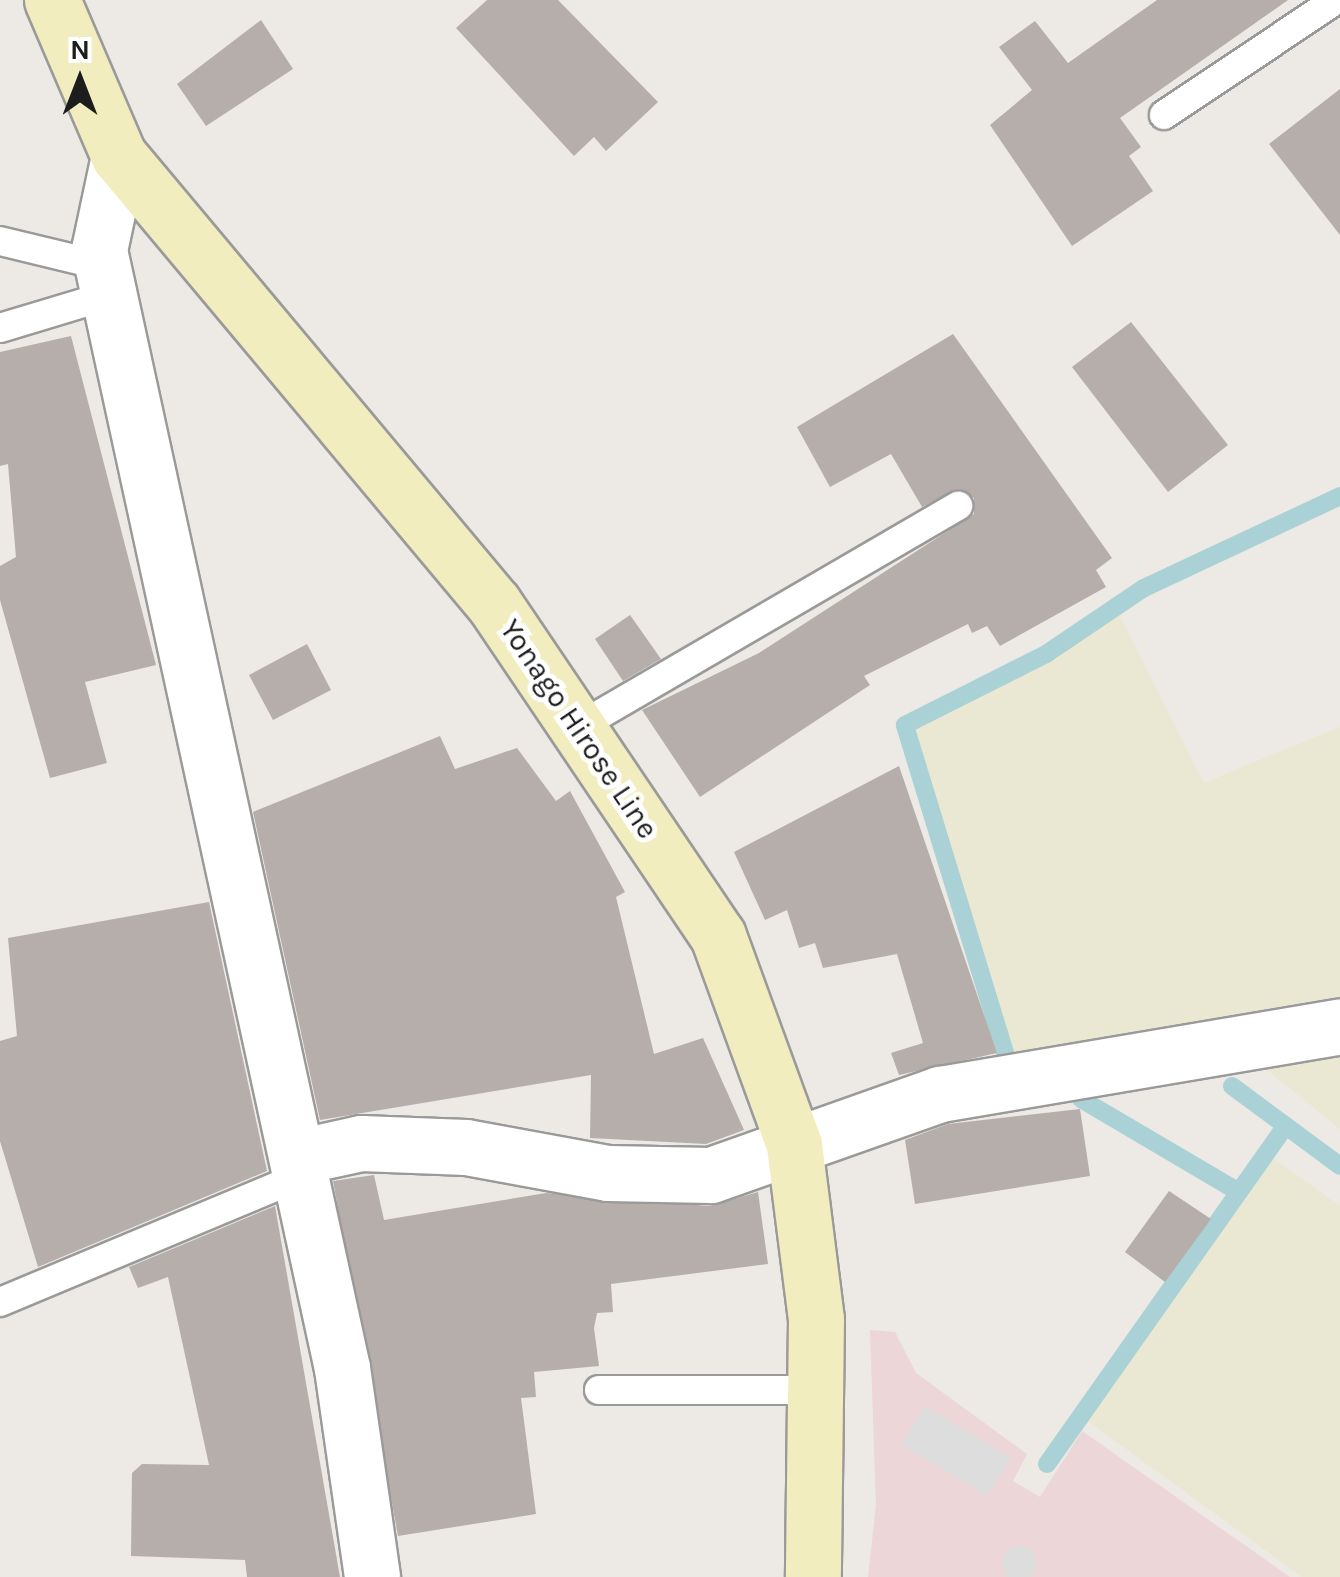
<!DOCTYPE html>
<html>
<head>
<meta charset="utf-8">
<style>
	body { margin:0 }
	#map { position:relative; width:1340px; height:1577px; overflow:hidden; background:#ede9e4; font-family:Karla,sans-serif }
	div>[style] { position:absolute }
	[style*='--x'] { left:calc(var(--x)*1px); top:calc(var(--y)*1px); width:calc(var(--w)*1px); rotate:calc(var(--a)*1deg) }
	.commercial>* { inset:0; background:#ecd6d8 }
	.farmland>* { inset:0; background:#eae8d2 }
	.parking>* { inset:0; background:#ddd }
	.round { border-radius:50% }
	.stream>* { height:18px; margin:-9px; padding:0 9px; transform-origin:9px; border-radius:9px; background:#aad1d5 }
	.building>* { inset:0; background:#b6aeab }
	.roads { filter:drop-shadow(2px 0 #9a9a9a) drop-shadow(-2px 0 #9a9a9a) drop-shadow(0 2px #9a9a9a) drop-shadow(0 -2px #9a9a9a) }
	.lane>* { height:28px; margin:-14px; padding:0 14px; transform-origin:14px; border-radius:14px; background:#fff }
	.street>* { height:55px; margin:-27.5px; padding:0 27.5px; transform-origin:27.5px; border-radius:27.5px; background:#fff }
	.secondary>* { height:55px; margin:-27.5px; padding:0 27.5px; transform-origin:27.5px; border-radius:27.5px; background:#f1edbe }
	span { translate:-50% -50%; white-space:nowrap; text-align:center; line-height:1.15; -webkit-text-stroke:10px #fff; paint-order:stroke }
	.street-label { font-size:30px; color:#1d1d1d }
	.north { position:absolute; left:30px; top:30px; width:100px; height:100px; -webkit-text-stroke:8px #fff; paint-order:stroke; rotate:0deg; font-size:28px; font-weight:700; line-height:40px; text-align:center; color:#1d1d1d }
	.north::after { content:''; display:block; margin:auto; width:35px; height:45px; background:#1d1d1d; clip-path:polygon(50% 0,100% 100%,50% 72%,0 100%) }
</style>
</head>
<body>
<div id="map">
	<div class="commercial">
		<div style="clip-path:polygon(870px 1330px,895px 1332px,916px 1373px,1027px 1454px,1013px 1481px,1040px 1497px,1082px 1431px,1290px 1577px,868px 1577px,876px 1505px)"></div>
	</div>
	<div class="farmland">
		<div style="clip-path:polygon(1114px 604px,1204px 783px,1340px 727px,1340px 1003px,1004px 1058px,901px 724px,1043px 652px)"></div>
		<div style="clip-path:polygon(1340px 1046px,1340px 1129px,1257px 1062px)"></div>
		<div style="clip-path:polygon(1264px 1152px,1340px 1206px,1340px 1577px,1302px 1577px,1078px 1414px)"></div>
	</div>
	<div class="parking">
		<div style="clip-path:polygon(925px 1406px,1011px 1458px,987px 1496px,901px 1444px)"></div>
		<div class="round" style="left:1002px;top:1546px;width:34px;height:34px"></div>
	</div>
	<div class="stream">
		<div style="--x:1006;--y:1056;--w:346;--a:-107"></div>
		<div style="--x:905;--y:725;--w:158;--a:-26.7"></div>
		<div style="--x:1046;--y:654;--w:118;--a:-34"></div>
		<div style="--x:1144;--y:588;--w:217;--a:-25.1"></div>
		<div style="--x:1232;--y:1086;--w:134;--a:36.5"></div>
		<div style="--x:1081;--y:1099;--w:183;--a:30.5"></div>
		<div style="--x:1047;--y:1464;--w:413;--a:-54.8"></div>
	</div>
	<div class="building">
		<div style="clip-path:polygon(487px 0,558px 0,658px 102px,606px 151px,594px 137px,574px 156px,456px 28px)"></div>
		<div style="clip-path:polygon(1157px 0,1288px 0,1120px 118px,1141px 147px,1129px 156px,1153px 191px,1072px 246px,990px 125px,1032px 90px,999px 47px,1035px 21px,1068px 63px)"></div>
		<div style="clip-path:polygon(261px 20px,293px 69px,206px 126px,177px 84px)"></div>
		<div style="clip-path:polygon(1340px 89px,1340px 235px,1269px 144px)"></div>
		<div style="clip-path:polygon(1131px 322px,1228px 445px,1168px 492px,1072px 367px)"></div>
		<div style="clip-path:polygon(953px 334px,1112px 558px,1096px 570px,1106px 587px,1000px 646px,987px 626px,972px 633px,968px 624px,864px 676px,870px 685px,700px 797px,642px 710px,759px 653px,974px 514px,974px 498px,959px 489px,922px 507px,891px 454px,830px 487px,797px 427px)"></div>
		<div style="clip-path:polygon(71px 336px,156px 665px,85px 682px,107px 763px,50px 778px,0 600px,0 566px,16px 557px,8px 464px,0 466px,0 352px)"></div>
		<div style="clip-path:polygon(630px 615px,661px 659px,623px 681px,595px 639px)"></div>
		<div style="clip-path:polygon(307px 644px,331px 690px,273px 720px,249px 675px)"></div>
		<div style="clip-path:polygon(440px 736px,455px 769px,517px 748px,556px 801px,570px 791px,625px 892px,616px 897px,654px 1054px,703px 1038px,744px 1130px,706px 1144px,590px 1138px,591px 1075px,320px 1120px,253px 812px)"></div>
		<div style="clip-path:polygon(899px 766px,997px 1053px,899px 1075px,891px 1053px,923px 1043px,897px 954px,823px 968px,815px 943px,799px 948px,787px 910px,765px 920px,734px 852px)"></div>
		<div style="clip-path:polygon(209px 902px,267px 1171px,38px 1267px,0 1141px,0 1041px,17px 1036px,8px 938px)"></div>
		<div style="clip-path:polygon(1080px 1109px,1090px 1176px,915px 1204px,905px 1140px,948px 1124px)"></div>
		<div style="clip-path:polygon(374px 1175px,384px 1220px,546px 1193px,710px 1206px,758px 1192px,768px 1264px,611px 1284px,613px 1312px,597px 1313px,594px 1328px,599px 1366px,534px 1372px,536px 1397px,521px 1398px,536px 1514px,398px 1536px,333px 1181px)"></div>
		<div style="clip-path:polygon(1169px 1191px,1211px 1219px,1165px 1282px,1125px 1252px)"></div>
		<div style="clip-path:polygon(275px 1206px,340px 1577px,247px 1577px,245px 1560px,131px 1556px,132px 1473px,142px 1464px,209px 1465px,168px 1277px,138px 1288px,129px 1267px)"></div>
	</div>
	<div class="roads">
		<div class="lane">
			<div style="--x:1164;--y:115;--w:207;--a:-33.8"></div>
			<div style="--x:0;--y:241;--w:106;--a:13.6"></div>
			<div style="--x:0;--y:328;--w:114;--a:-16.8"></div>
			<div style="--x:578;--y:727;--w:440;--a:-30.2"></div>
			<div style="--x:0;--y:1302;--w:326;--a:-22.7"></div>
			<div style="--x:599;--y:1390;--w:218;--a:0"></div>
		</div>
		<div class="street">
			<div style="--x:119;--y:156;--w:96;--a:102"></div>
			<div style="--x:99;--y:250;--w:1144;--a:77.74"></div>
			<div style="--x:342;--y:1368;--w:211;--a:81.8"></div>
			<div style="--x:297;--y:1157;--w:66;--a:-12.3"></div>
			<div style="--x:361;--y:1143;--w:105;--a:2.2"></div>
			<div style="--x:466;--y:1147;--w:144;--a:10.4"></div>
			<div style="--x:608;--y:1173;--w:103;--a:1.1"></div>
			<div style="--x:711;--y:1175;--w:243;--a:-19.5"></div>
			<div style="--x:940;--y:1094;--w:406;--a:-9.6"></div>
		</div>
		<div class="secondary">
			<div style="--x:52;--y:0;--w:170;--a:66.8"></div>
			<div style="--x:119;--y:156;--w:584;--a:50.07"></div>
			<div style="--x:494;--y:604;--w:400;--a:56"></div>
			<div style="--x:718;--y:936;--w:222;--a:70"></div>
			<div style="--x:794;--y:1145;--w:175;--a:82.8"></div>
			<div style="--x:816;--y:1319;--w:258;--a:90.7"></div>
		</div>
	</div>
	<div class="street-label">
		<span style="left:579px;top:729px;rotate:56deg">Yonago Hirose Line</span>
	</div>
	<div class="north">N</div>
</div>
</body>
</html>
